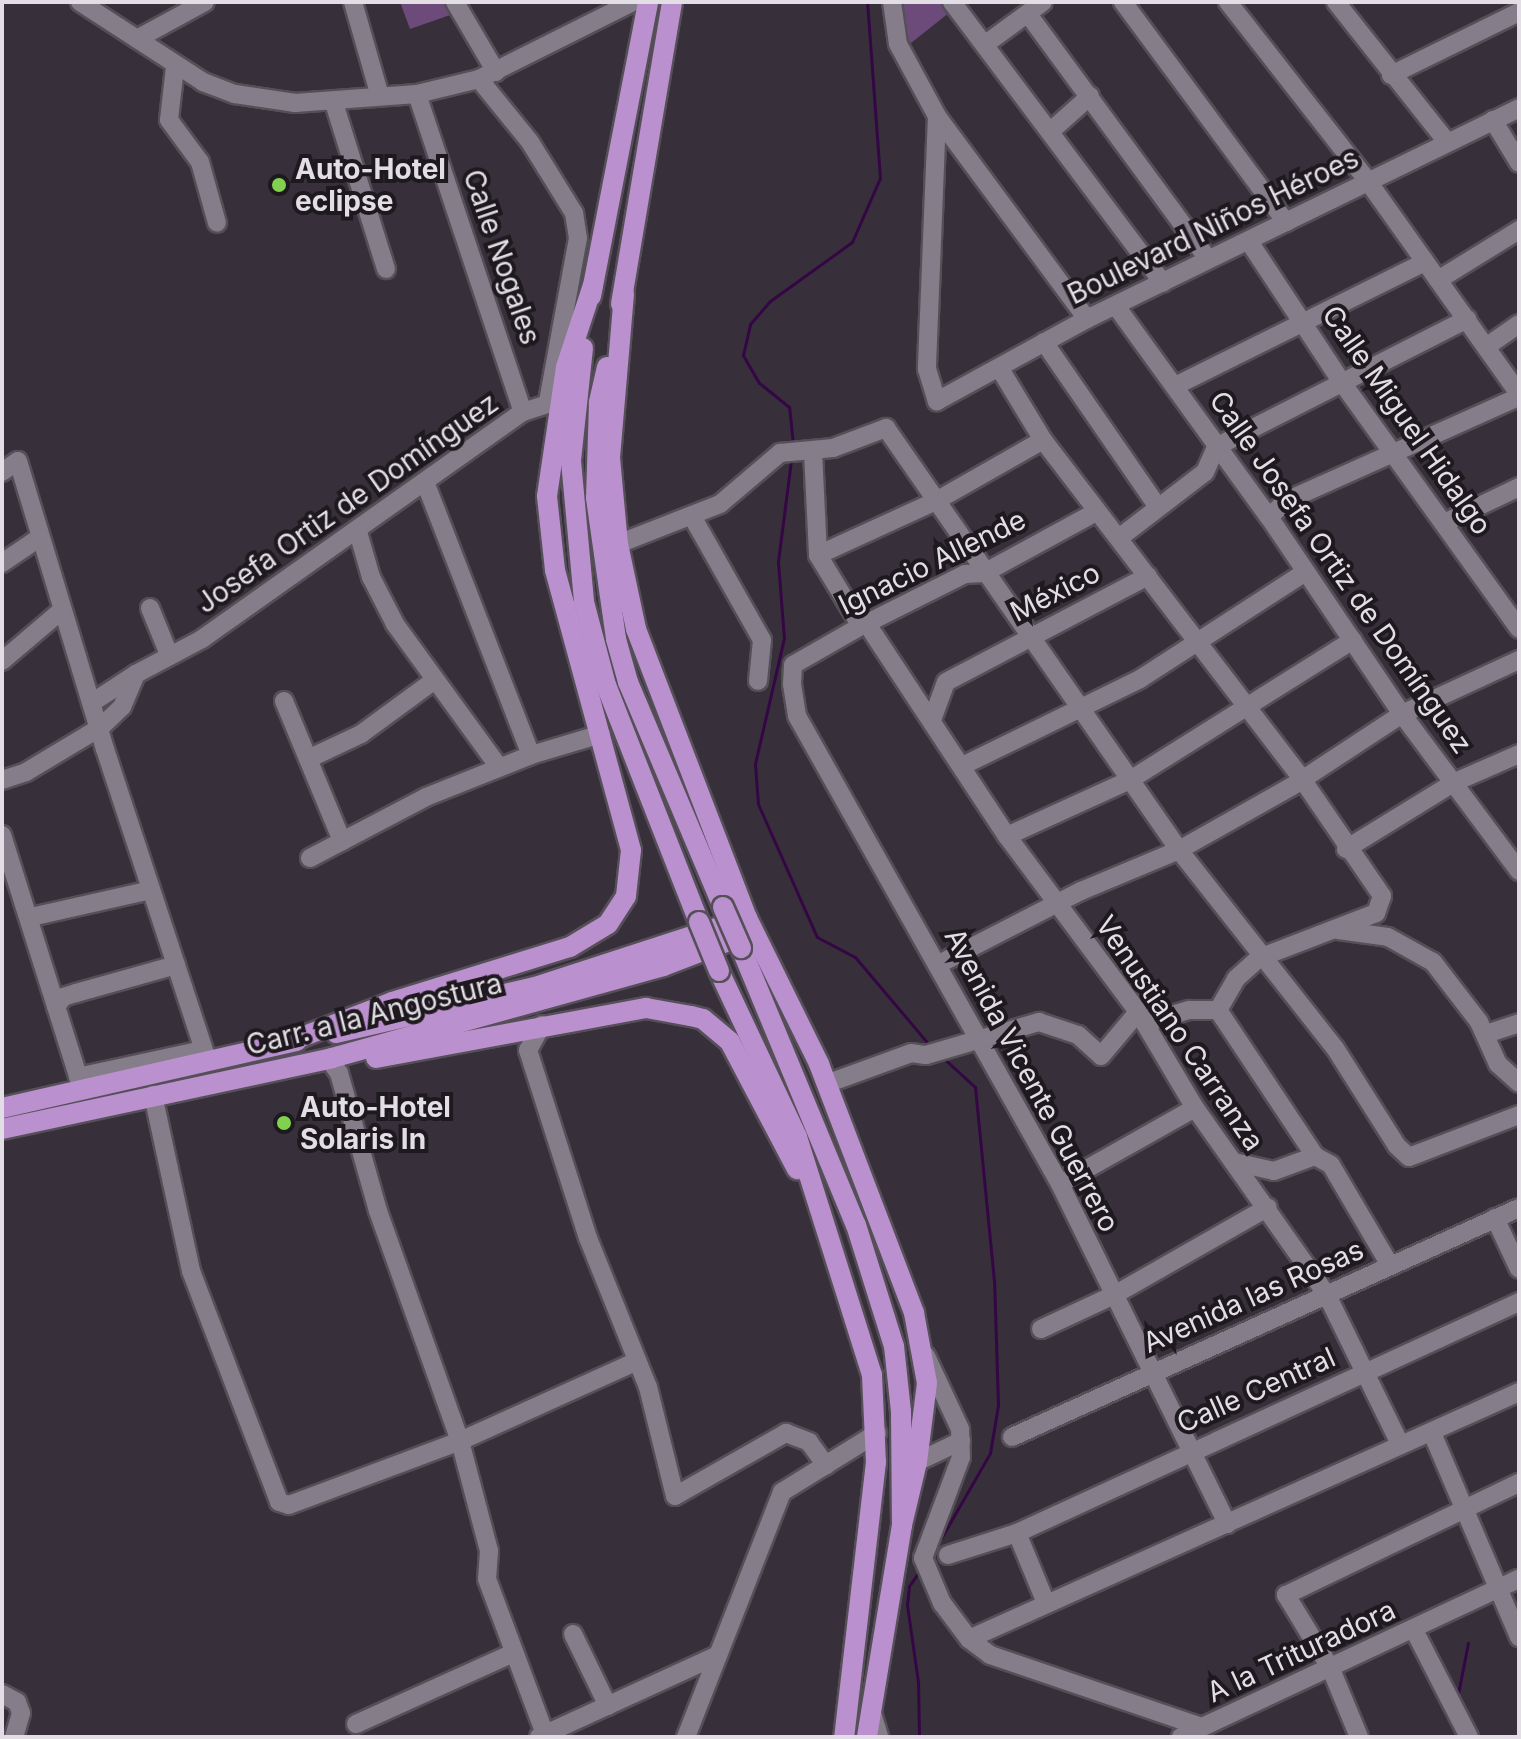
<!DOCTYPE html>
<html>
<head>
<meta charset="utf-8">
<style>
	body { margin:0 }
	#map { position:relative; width:1521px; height:1739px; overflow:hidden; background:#37303a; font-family:Inter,sans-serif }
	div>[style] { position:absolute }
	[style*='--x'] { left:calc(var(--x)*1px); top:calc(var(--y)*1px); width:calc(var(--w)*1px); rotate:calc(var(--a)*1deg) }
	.green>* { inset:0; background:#6c4b7b }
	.stream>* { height:3px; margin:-1.5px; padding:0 1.5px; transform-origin:1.5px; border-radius:1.5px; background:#340744 }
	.roads { filter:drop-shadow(2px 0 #554f58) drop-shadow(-2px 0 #554f58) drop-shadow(0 2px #554f58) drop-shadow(0 -2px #554f58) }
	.minor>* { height:18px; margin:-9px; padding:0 9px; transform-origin:9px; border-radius:9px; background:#857d89 }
	.major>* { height:20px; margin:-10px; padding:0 10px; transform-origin:10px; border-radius:10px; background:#bb90ce }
	.bridges { filter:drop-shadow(2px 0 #554f58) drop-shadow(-2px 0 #554f58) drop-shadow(0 2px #554f58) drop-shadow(0 -2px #554f58) }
	.major-bridge>* { height:20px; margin:-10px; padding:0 10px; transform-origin:10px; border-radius:10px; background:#bb90ce }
	.dots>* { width:22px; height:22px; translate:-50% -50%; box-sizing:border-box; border:4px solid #1d191e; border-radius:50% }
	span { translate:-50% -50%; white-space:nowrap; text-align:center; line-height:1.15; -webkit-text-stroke:8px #1d191e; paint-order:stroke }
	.poi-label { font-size:28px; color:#e3dee5; font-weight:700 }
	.left { translate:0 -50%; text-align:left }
	.street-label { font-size:28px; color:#e3dee5 }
	.frame { position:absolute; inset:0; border:4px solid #e3dee5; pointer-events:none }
</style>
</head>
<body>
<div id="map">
	<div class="green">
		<div style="clip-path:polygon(400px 2px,446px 2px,453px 14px,410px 29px)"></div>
		<div style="clip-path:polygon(901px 2px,942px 2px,950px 12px,906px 47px)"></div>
	</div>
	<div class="stream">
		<div style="--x:793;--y:444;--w:37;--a:-96"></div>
		<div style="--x:789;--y:407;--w:38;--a:-141"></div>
		<div style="--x:759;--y:383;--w:32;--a:-120"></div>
		<div style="--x:743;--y:355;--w:32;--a:-77"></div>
		<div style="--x:750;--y:324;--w:30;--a:-49"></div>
		<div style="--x:770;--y:301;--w:101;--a:-35.7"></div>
		<div style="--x:852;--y:242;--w:70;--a:-66.4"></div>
		<div style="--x:880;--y:178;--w:176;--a:-94.2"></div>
		<div style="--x:791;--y:460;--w:103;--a:97.3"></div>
		<div style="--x:778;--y:562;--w:76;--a:85.5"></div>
		<div style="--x:784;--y:638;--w:129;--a:103"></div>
		<div style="--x:755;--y:764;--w:40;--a:85.7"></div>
		<div style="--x:758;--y:804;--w:145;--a:66.1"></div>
		<div style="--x:817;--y:937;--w:43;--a:27.8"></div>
		<div style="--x:855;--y:957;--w:118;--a:49.8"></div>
		<div style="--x:936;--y:1547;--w:108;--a:-60.1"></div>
		<div style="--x:990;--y:1453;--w:49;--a:-80.5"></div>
		<div style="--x:998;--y:1405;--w:124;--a:-91.8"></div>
		<div style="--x:994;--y:1281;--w:195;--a:-95.6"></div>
		<div style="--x:975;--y:1087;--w:45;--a:-137.7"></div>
		<div style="--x:1457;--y:1699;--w:57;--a:-78.9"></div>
		<div style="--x:919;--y:1737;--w:55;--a:-91"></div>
		<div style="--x:918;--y:1682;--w:78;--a:-98.1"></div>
		<div style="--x:907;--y:1605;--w:19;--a:-84"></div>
		<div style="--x:909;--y:1586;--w:21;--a:-55"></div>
	</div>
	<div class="roads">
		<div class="minor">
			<div style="--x:80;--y:2;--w:147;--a:33"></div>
			<div style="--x:203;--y:82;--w:34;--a:21"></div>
			<div style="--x:235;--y:94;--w:61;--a:8.5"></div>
			<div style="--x:295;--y:103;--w:122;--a:-4.2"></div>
			<div style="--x:417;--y:94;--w:64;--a:-13.6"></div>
			<div style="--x:479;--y:79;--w:172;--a:-26.6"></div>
			<div style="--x:353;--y:2;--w:98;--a:74"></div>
			<div style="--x:455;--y:2;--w:81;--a:59.6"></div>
			<div style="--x:892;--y:2;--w:42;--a:81.9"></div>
			<div style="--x:898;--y:44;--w:82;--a:61.6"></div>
			<div style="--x:952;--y:2;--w:351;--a:53.1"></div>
			<div style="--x:1123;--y:2;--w:274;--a:53.5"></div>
			<div style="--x:1228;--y:2;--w:226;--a:52"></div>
			<div style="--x:1367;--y:180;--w:262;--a:54.6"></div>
			<div style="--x:1336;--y:2;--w:177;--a:51.6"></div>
			<div style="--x:1028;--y:14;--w:304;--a:53.7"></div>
			<div style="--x:137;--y:39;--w:77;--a:-28.6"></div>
			<div style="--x:987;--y:43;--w:69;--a:-36.2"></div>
			<div style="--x:175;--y:67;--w:53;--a:96.5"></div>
			<div style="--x:169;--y:120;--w:52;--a:53.6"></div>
			<div style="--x:200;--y:162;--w:63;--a:74.4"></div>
			<div style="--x:1391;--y:75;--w:143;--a:-26.2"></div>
			<div style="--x:479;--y:79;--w:81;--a:51"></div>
			<div style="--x:530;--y:142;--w:84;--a:58.2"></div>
			<div style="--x:574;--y:213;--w:25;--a:81"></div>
			<div style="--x:578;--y:238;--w:167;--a:100.4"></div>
			<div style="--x:417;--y:94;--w:335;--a:71.6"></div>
			<div style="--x:334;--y:103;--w:174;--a:72.6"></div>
			<div style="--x:1493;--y:120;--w:50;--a:58.8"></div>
			<div style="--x:1052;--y:130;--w:51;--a:-41.8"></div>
			<div style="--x:1250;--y:243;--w:165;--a:56.6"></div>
			<div style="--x:1341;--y:381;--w:305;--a:54.3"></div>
			<div style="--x:1438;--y:280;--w:95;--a:-31.7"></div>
			<div style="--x:1116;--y:306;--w:261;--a:54.1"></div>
			<div style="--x:1269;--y:517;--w:238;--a:56"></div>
			<div style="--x:1402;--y:714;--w:196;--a:53.3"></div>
			<div style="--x:1087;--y:319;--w:252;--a:-126.5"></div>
			<div style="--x:937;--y:116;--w:253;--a:92.3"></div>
			<div style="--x:927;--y:369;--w:34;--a:73"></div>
			<div style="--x:937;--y:401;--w:171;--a:-28.7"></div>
			<div style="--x:1087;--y:319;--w:481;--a:-26"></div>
			<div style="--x:1044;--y:342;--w:201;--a:55.4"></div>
			<div style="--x:1486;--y:347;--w:40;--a:-34.9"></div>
			<div style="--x:1000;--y:369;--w:83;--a:58.8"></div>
			<div style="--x:1043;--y:440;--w:427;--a:52.6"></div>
			<div style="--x:1302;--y:779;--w:142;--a:55.6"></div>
			<div style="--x:1382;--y:896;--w:18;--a:109"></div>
			<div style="--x:1376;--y:913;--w:125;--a:159"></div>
			<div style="--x:1259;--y:958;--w:31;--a:138"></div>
			<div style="--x:1236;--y:979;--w:36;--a:120"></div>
			<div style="--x:1218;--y:1010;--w:29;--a:180"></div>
			<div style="--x:1189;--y:1010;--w:46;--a:163.5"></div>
			<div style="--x:1175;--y:386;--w:279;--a:-26.4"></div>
			<div style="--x:813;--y:452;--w:103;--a:87.2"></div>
			<div style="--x:818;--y:555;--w:130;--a:-24.6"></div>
			<div style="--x:936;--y:501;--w:123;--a:-29.7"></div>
			<div style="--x:2;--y:472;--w:19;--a:-35"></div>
			<div style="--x:18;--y:461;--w:301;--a:73.2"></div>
			<div style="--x:105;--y:749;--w:327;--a:71.8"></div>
			<div style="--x:425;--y:482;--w:293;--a:68.8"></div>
			<div style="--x:1096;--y:512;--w:128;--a:151.4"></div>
			<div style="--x:984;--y:573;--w:19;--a:177"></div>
			<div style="--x:965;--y:574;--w:116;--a:153.4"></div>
			<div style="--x:861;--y:626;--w:78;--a:150.2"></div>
			<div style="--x:793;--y:665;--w:19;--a:93"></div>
			<div style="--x:792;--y:684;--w:32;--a:81"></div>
			<div style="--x:797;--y:716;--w:537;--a:60.67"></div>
			<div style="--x:1060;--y:1184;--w:379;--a:63.8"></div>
			<div style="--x:1269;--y:517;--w:23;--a:-43"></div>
			<div style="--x:1286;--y:501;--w:255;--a:-24.1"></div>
			<div style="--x:693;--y:518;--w:140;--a:60.5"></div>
			<div style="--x:762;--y:640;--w:41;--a:95.6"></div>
			<div style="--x:1444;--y:523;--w:83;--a:-25.6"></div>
			<div style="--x:358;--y:532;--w:47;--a:73.9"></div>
			<div style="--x:371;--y:577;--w:53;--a:62.9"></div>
			<div style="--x:395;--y:624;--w:177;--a:54"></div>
			<div style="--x:1119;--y:538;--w:108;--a:-37.5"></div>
			<div style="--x:1205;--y:472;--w:27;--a:-66"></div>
			<div style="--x:1216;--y:447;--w:282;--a:-27"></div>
			<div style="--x:618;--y:544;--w:110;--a:-21.4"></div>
			<div style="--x:720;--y:504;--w:79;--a:-40.4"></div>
			<div style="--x:780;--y:453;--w:53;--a:-5.4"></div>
			<div style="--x:833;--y:448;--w:57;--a:-20.7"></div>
			<div style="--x:886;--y:428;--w:514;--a:55.23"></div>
			<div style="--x:1179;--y:850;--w:252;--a:51.8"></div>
			<div style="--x:1335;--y:1048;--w:116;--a:57.7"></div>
			<div style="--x:1397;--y:1146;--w:16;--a:43"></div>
			<div style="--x:1409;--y:1157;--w:118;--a:-20.9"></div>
			<div style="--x:818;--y:555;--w:83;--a:58.8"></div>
			<div style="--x:2;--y:563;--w:45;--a:-34"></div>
			<div style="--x:150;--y:608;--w:48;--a:67.8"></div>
			<div style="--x:867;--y:624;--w:254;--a:56.6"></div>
			<div style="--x:1007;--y:836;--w:219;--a:53.3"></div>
			<div style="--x:1138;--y:1012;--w:112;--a:59.3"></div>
			<div style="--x:1195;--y:1108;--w:229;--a:54.8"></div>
			<div style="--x:1327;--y:1295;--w:166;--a:63.9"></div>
			<div style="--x:2;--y:661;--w:79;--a:-40.4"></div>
			<div style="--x:284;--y:701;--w:152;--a:67.5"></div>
			<div style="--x:93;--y:702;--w:51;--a:-33.1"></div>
			<div style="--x:932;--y:720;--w:40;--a:-69.8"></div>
			<div style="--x:946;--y:682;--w:228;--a:-27.7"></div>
			<div style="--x:308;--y:759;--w:59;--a:-25.3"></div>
			<div style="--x:361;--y:734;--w:88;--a:-36.2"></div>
			<div style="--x:962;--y:766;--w:198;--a:-26"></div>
			<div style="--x:1140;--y:679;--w:195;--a:-32.9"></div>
			<div style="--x:2;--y:780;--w:25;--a:-18"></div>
			<div style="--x:26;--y:772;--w:87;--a:-31"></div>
			<div style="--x:101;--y:727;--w:29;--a:-44"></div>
			<div style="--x:122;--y:707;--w:36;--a:-67"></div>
			<div style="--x:136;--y:674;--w:75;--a:-27.9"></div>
			<div style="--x:202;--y:639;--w:393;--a:-35.3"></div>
			<div style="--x:523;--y:412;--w:38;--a:-18"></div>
			<div style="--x:2;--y:835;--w:265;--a:72.5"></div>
			<div style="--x:1007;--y:836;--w:135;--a:-24.5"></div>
			<div style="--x:1130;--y:780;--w:263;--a:-32.1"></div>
			<div style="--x:1346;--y:849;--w:128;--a:-31.6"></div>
			<div style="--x:1455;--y:782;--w:70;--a:-23.6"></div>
			<div style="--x:310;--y:858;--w:131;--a:-27.7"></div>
			<div style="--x:426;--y:797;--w:113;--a:-21.8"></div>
			<div style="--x:531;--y:755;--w:73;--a:-16.7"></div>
			<div style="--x:31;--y:917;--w:123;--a:-12.7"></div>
			<div style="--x:1338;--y:930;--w:50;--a:8"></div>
			<div style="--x:1388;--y:937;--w:51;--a:29.1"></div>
			<div style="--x:1433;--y:962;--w:76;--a:52.5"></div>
			<div style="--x:1479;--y:1022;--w:46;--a:65.7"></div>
			<div style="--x:1498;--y:1064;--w:28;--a:42"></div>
			<div style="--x:939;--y:964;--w:160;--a:-27.2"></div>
			<div style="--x:1081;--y:891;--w:106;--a:-22.7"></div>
			<div style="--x:1179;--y:850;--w:129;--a:-29.4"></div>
			<div style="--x:1291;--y:787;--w:133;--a:-33.3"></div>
			<div style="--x:1402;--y:714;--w:129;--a:-24.8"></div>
			<div style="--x:56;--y:1007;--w:12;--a:-55"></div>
			<div style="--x:63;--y:997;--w:14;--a:-17"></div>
			<div style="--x:76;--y:993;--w:104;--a:-15.6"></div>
			<div style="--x:1218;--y:1010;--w:175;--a:56.4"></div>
			<div style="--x:1315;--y:1156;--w:18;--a:29"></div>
			<div style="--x:1331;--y:1165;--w:116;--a:59.5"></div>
			<div style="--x:542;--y:1025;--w:29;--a:119"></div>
			<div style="--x:528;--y:1050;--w:197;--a:72.3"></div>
			<div style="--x:588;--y:1238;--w:161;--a:68.1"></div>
			<div style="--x:648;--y:1387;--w:112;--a:76.1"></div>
			<div style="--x:675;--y:1496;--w:128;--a:-29.6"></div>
			<div style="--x:786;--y:1433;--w:25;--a:21"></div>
			<div style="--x:809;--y:1442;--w:29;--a:54"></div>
			<div style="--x:1486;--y:1034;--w:35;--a:-18"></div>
			<div style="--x:328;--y:1058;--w:19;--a:54"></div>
			<div style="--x:339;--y:1073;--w:143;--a:74.2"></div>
			<div style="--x:378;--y:1211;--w:244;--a:70.4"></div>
			<div style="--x:460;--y:1441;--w:114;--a:75.2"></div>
			<div style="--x:489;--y:1551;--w:28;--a:94"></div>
			<div style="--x:487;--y:1579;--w:169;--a:69.5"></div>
			<div style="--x:78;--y:1077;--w:128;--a:-12.2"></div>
			<div style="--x:826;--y:1084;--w:90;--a:-20"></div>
			<div style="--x:911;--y:1053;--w:15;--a:8"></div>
			<div style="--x:926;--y:1055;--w:118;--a:-16.3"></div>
			<div style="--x:1039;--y:1022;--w:41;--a:18.4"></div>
			<div style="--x:1078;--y:1035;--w:31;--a:42"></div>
			<div style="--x:1101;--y:1056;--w:57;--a:-49.9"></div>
			<div style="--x:153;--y:1095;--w:180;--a:77.8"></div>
			<div style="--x:191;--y:1271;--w:247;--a:69.1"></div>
			<div style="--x:279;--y:1502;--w:10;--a:17"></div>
			<div style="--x:289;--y:1505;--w:183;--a:-20.5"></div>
			<div style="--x:460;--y:1441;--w:194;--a:-24.3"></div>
			<div style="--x:1234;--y:1162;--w:41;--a:12.7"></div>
			<div style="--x:1274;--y:1171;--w:44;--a:-20.1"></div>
			<div style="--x:1060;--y:1184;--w:155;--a:-29.4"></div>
			<div style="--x:1495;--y:1218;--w:56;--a:64.8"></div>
			<div style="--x:1041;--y:1329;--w:81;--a:-25"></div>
			<div style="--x:1114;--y:1295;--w:177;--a:-29.7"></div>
			<div style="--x:926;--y:1356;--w:81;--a:65"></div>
			<div style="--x:960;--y:1429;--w:28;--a:88"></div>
			<div style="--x:961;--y:1457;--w:108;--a:110.6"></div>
			<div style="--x:923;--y:1558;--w:49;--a:67.1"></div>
			<div style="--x:942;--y:1603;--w:45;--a:53.1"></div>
			<div style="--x:969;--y:1639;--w:26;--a:37"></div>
			<div style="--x:990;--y:1655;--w:224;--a:18.8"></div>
			<div style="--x:1432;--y:1433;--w:222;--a:66.9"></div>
			<div style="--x:1012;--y:1437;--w:556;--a:-24.31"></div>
			<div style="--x:917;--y:1462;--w:49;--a:-25.5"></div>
			<div style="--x:1017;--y:1533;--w:76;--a:67.5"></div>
			<div style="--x:948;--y:1555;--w:72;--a:-17.7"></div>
			<div style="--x:1017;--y:1533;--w:553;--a:-24.71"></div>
			<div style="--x:1414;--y:1630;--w:120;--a:62.8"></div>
			<div style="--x:573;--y:1634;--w:80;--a:64.1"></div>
			<div style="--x:969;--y:1639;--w:603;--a:-24.18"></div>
			<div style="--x:2;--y:1694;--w:17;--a:28"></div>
			<div style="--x:17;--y:1702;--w:12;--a:70"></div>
			<div style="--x:21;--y:1713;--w:25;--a:106"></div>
			<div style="--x:871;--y:1710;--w:28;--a:73"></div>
			<div style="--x:356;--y:1724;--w:172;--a:-24.3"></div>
			<div style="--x:539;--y:1737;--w:197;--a:-24.6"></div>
			<div style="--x:686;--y:1737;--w:263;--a:-68.6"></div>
			<div style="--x:782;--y:1492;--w:112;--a:-31.8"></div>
			<div style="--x:1181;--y:1737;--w:373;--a:-25.1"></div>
			<div style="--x:1359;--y:1737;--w:74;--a:-112.4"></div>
			<div style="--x:1331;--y:1669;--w:87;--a:-121.3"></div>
			<div style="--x:1286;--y:1595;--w:259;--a:-25.7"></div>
		</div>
		<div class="major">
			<div style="--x:624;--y:294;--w:165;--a:94.9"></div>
			<div style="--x:610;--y:458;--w:86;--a:84.7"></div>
			<div style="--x:618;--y:544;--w:87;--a:78"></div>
			<div style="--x:636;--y:629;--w:310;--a:69"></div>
			<div style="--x:747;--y:918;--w:163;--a:63.7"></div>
			<div style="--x:819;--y:1064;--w:267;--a:69.1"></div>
			<div style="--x:914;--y:1313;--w:71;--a:79.5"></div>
			<div style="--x:927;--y:1383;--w:80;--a:97.2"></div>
			<div style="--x:917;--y:1462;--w:65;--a:103.4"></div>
			<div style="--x:591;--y:296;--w:299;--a:-79"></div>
			<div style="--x:621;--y:304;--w:306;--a:-80.4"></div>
			<div style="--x:583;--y:348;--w:114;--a:96.1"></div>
			<div style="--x:571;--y:461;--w:142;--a:84.7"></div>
			<div style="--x:584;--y:602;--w:86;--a:75.2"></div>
			<div style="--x:606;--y:685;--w:255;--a:68.6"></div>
			<div style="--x:607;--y:367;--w:37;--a:103"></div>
			<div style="--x:599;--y:403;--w:95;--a:91.8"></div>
			<div style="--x:596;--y:498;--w:142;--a:81.9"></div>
			<div style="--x:616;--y:639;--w:45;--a:74.4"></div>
			<div style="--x:628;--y:682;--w:244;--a:67.1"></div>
			<div style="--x:741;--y:948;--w:300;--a:67.5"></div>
			<div style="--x:856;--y:1225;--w:127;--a:72.6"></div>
			<div style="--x:894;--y:1346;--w:66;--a:83.9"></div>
			<div style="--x:901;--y:1412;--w:113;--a:89.5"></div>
			<div style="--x:902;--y:1525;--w:215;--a:99.4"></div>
			<div style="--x:719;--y:971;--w:183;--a:64.8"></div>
			<div style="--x:797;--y:1137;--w:250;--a:72.5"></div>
			<div style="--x:872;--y:1375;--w:87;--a:87.4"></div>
			<div style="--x:876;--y:1462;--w:277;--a:96.6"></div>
			<div style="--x:336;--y:1033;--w:204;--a:-13"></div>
			<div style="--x:535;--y:987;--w:223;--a:-18"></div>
			<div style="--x:286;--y:1043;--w:114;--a:-21.1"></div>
			<div style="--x:392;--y:1002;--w:186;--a:-17.2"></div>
			<div style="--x:570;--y:947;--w:44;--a:-31.2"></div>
			<div style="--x:608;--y:924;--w:33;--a:-57"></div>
			<div style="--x:626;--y:896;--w:46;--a:-83.8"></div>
			<div style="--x:631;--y:850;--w:290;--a:-105.2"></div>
			<div style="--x:555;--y:570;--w:74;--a:-96.2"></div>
			<div style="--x:547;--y:496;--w:130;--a:-81.6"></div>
			<div style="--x:566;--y:367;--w:86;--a:-71.8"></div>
			<div style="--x:376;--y:1058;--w:275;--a:-10.5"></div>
			<div style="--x:646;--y:1008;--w:46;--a:10.1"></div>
			<div style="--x:691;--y:1016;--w:12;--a:14"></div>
			<div style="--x:703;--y:1019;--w:35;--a:40"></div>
			<div style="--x:730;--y:1042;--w:144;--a:62.2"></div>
			<div style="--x:2;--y:1108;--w:302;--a:-12.8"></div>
			<div style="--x:2;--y:1129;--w:338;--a:-12.1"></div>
			<div style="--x:332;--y:1058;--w:344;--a:-15.5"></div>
			<div style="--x:663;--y:966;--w:95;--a:-20.9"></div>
		</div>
	</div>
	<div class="bridges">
		<div class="major-bridge">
			<div style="--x:723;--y:907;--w:45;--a:66.3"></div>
			<div style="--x:699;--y:922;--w:53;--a:67.8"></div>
		</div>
	</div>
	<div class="dots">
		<div style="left:279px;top:185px;background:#82d04f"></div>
		<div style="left:284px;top:1123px;background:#82d04f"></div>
	</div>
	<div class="poi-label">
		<span class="left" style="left:295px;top:185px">Auto-Hotel<br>eclipse</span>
		<span class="left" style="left:300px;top:1123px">Auto-Hotel<br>Solaris In</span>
	</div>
	<div class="street-label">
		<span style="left:1213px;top:226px;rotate:-26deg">Boulevard Niños Héroes</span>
		<span style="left:502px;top:257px;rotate:71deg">Calle Nogales</span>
		<span style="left:1407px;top:420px;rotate:55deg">Calle Miguel Hidalgo</span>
		<span style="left:347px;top:503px;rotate:-35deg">Josefa Ortiz de Domínguez</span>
		<span style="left:932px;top:562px;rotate:-26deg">Ignacio Allende</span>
		<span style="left:1341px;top:572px;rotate:55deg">Calle Josefa Ortiz de Domínguez</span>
		<span style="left:1055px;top:592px;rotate:-27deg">México</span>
		<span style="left:374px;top:1014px;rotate:-14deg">Carr. a la Angostura</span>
		<span style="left:1180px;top:1033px;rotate:56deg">Venustiano Carranza</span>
		<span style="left:1032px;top:1080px;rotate:62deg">Avenida Vicente Guerrero</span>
		<span style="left:1253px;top:1296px;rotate:-24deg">Avenida las Rosas</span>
		<span style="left:1256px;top:1390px;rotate:-24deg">Calle Central</span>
		<span style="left:1301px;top:1651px;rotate:-25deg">A la Trituradora</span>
	</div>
	<div class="frame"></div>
</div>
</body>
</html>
